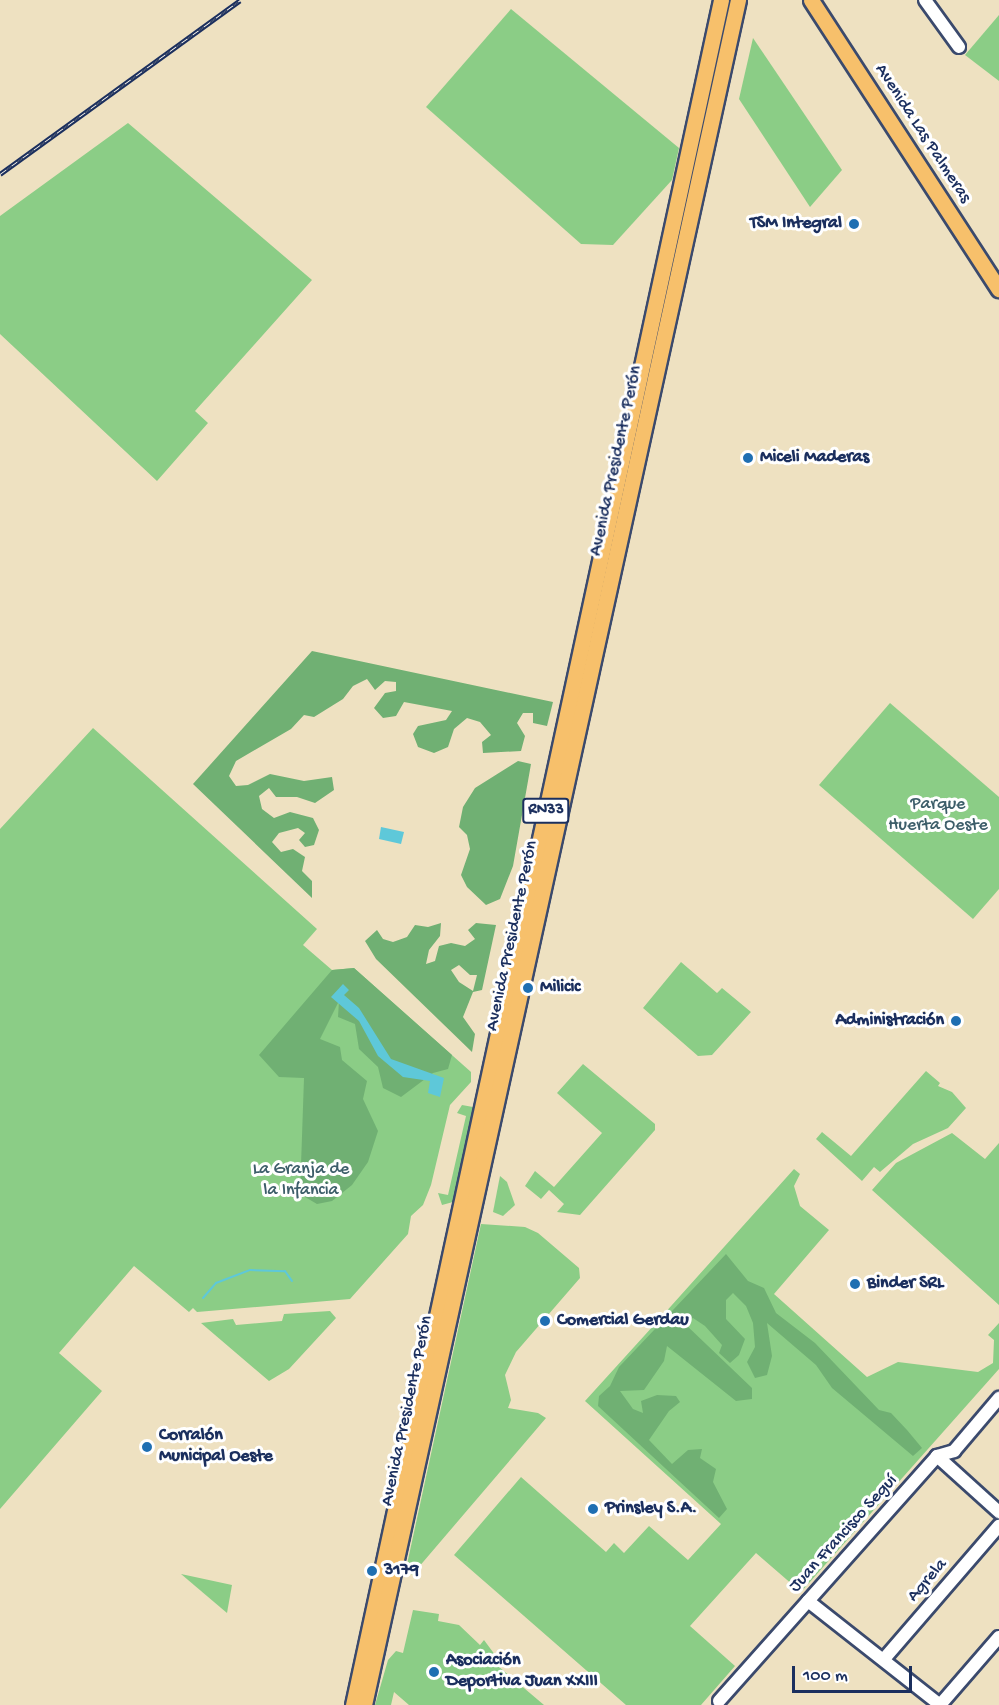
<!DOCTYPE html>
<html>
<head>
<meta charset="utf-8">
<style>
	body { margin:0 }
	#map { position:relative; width:999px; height:1705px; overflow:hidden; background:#eee1c1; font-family:"Gochi Hand",sans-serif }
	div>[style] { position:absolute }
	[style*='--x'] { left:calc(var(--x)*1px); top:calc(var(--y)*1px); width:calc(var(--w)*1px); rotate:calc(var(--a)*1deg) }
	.green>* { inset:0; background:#8bcd86 }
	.forest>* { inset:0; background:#70b073 }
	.water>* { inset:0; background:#5ec8d9 }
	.stream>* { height:2px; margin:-1px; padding:0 1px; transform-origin:1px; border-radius:1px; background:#5ec8d9 }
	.roads { filter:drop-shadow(2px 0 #3b4a6d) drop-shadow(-2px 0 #3b4a6d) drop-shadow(0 2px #3b4a6d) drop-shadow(0 -2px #3b4a6d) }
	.minor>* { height:12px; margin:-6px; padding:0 6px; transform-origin:6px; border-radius:6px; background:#fff }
	.major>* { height:15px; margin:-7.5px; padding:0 7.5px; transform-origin:7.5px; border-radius:7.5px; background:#f7c06b }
	.rail>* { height:4.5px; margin-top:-2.25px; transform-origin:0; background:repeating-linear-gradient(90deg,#fff 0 7px,#1b2f5e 0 14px); box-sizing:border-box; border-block:2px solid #1b2f5e }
	.dots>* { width:16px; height:16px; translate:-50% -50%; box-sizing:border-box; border:3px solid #fff; border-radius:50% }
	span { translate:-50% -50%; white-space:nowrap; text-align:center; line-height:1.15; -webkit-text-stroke:6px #fff; paint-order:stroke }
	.shield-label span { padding:2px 4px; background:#fff; border:2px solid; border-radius:4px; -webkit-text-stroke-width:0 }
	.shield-label { font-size:16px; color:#1b2f5e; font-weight:700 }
	.street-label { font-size:18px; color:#1b2f5e }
	.poi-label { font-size:18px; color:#1b2f5e; font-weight:700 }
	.right { translate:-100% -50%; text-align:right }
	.left { translate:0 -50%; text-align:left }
	.park-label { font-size:18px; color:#3d5e6a }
	.scale { position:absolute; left:792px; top:1666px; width:120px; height:27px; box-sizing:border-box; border:3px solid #1b2f5e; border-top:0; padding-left:8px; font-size:18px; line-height:21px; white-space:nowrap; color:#1b2f5e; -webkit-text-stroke:4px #fff; paint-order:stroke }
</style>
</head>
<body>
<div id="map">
	<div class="green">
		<div style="clip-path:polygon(511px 9px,679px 148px,672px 180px,613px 245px,581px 244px,426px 107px)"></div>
		<div style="clip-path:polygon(999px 15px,999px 81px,965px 55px)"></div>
		<div style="clip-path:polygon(753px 38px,842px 170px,810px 207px,739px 99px)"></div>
		<div style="clip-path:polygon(128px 123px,312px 280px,195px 411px,208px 423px,157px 481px,0 334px,0 216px)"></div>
		<div style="clip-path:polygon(890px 703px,999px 797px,999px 889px,973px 919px,819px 785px)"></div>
		<div style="clip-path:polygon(93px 728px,317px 929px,303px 945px,332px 970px,354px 968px,471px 1072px,471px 1082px,450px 1105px,431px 1185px,423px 1205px,411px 1216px,408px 1234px,350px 1299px,197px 1312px,193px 1308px,189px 1312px,134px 1266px,59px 1353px,102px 1391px,0 1509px,0 829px)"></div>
		<div style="clip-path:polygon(681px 962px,717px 993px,722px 988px,751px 1012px,712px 1055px,698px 1056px,643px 1008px)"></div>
		<div style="clip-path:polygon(583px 1064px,655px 1124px,655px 1130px,580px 1215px,557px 1212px,564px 1204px,549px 1190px,541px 1199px,525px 1186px,535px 1171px,554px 1187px,602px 1133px,557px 1093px)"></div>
		<div style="clip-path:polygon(926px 1071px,940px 1083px,938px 1086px,952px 1092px,966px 1108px,948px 1128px,913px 1144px,880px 1172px,874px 1167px,862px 1181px,816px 1139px,822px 1132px,851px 1156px)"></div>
		<div style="clip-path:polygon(462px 1105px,473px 1107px,453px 1202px,442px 1205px,438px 1193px,448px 1195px,466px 1116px,457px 1113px)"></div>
		<div style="clip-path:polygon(952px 1133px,985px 1159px,999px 1143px,999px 1305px,872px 1190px,896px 1163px)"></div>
		<div style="clip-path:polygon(794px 1169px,800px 1174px,794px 1186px,800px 1206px,829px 1230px,774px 1294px,867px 1377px,898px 1362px,978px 1372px,993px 1363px,994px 1340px,988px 1335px,999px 1323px,999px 1369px,801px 1592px,756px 1553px,690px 1626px,735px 1666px,701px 1705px,626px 1705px,454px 1555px,521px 1477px,606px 1552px,614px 1543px,624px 1553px,649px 1526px,688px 1560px,721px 1524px,585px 1401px,654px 1325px,690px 1353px,700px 1343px,663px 1315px)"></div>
		<div style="clip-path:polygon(500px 1176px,507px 1182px,515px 1205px,503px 1216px,493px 1212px)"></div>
		<div style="clip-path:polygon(481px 1224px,525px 1227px,538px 1233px,579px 1268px,580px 1278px,516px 1352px,505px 1375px,511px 1400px,508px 1408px,538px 1413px,546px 1418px,412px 1575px,406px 1569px)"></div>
		<div style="clip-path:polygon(330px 1311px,336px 1318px,289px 1369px,269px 1381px,201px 1323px,233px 1319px,236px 1325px,282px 1321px,284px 1314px)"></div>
		<div style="clip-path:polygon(181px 1574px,232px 1585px,227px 1613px,214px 1602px)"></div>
		<div style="clip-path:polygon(413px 1610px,439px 1614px,438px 1621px,459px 1625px,480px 1645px,484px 1640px,501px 1663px,498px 1666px,544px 1705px,409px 1705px,394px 1692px,391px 1705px,375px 1705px,388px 1660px,396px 1651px,403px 1653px)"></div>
	</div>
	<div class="forest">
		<div style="clip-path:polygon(312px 651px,553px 702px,547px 726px,533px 723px,533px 713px,523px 713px,517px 723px,525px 736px,521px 751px,483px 753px,482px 742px,491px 735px,480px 722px,467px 718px,454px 729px,448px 747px,434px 753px,418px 747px,413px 734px,418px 726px,446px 720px,452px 711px,404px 702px,396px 716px,383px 718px,374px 708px,385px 693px,396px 691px,396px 682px,385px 681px,375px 690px,367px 679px,353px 686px,343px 699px,314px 717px,304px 715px,291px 729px,236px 761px,229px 776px,236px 786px,248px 785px,270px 774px,304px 781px,332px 777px,334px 790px,315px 803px,297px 797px,276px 797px,269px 788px,259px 796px,262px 809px,274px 818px,290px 812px,313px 818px,319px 830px,314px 845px,305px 847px,299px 840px,305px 833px,298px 828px,279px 833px,272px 842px,281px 852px,293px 849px,305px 857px,302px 871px,312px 881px,312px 898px,193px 784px)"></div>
		<div style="clip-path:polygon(518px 761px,531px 764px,513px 866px,500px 899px,486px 905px,467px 887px,461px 875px,470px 849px,467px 835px,459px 827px,463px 807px,475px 788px)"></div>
		<div style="clip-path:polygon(evenodd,441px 923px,440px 936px,429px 950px,426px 964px,435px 961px,439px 946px,451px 943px,465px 946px,475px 939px,468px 930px,476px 923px,496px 925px,482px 990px,473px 992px,463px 1017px,475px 1034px,472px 1052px,376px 959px,365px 941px,377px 930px,383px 939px,393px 942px,407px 937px,415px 925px,428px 927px,441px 923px,459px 965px,470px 975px,477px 975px,473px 991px,459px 982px,451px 970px,459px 965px)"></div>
		<div style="clip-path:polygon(354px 968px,452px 1055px,448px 1069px,433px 1073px,401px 1097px,383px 1088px,378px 1067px,359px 1049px,355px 1024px,338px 1017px,339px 1001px,320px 1039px,340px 1047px,342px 1060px,367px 1081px,363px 1099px,378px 1131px,368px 1162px,352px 1185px,332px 1201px,317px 1204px,300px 1194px,304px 1078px,279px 1077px,259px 1055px,332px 970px)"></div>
		<div style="clip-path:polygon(726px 1254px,748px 1281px,764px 1288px,776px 1313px,815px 1343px,879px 1410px,891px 1413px,907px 1430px,922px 1448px,913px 1456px,832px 1388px,816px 1365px,767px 1323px,772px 1356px,767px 1375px,755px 1378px,747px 1362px,755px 1347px,753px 1323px,746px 1306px,733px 1293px,726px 1300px,726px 1319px,745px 1339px,739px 1355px,730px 1363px,719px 1353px,722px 1345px,705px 1326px,693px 1318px,684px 1323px,752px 1388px,752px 1399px,736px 1401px,667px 1346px,664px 1361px,644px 1390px,620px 1391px,633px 1409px,643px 1413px,641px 1401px,657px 1395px,676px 1396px,680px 1402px,669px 1411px,649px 1440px,672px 1464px,688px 1450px,702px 1449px,700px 1458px,716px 1469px,713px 1482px,727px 1509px,719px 1518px,598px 1406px,599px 1396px,610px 1386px,619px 1367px)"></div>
	</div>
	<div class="water">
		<div style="clip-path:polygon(381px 827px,404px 832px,401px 844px,379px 839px)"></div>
		<div style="clip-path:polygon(343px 984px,349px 990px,344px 995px,359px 1008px,391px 1059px,444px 1078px,440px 1097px,428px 1093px,430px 1081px,403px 1077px,378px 1056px,359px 1021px,331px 997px)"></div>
	</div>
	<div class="stream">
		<div style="--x:203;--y:1298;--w:20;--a:-49"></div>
		<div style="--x:216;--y:1283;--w:36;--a:-21"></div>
		<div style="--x:250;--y:1270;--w:35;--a:2"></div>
		<div style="--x:285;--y:1271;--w:12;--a:55"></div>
	</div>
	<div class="roads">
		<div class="minor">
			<div style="--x:925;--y:0;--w:58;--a:54.1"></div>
			<div style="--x:937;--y:1456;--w:84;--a:42.1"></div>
			<div style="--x:808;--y:1601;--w:168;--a:38.2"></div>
			<div style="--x:884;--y:1659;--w:176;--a:-49.2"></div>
			<div style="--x:719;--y:1701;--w:328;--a:-48.3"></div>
			<div style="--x:937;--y:1456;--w:18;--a:-16"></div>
			<div style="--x:954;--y:1451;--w:70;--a:-49.7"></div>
			<div style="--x:940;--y:1705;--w:90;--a:-49.1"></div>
		</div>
		<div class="major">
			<div style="--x:811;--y:0;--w:345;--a:57"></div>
			<div style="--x:353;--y:1705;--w:1744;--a:-77.82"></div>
			<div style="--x:364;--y:1705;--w:1746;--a:-77.63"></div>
		</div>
	</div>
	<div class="rail">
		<div style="--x:0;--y:174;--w:296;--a:-35.9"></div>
	</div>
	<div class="dots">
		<div style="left:854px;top:224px;background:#1f6fb2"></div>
		<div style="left:748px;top:458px;background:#1f6fb2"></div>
		<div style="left:528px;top:988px;background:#1f6fb2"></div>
		<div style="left:956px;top:1021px;background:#1f6fb2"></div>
		<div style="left:855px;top:1284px;background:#1f6fb2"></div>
		<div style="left:545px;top:1321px;background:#1f6fb2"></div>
		<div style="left:147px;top:1447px;background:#1f6fb2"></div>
		<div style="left:593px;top:1509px;background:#1f6fb2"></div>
		<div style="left:372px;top:1571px;background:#1f6fb2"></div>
		<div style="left:434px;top:1672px;background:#1f6fb2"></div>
	</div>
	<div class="shield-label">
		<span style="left:546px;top:811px">RN33</span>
	</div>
	<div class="street-label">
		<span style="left:922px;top:134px;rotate:57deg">Avenida Las Palmeras</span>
		<span style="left:617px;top:461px;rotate:-78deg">Avenida Presidente Perón</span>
		<span style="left:513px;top:936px;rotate:-78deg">Avenida Presidente Perón</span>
		<span style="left:408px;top:1411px;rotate:-78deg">Avenida Presidente Perón</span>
		<span style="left:844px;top:1534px;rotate:-48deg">Juan Francisco Seguí</span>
		<span style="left:928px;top:1581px;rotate:-49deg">Agrela</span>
	</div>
	<div class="poi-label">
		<span class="right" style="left:842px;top:224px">TSM Integral</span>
		<span class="left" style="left:760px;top:458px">Miceli Maderas</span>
		<span class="left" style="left:540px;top:988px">Milicic</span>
		<span class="right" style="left:944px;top:1021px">Administración</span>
		<span class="left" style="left:867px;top:1284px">Binder SRL</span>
		<span class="left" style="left:557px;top:1321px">Comercial Gerdau</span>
		<span class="left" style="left:159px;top:1447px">Corralón<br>Municipal Oeste</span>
		<span class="left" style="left:605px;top:1509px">Prinsley S.A.</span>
		<span class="left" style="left:384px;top:1571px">3179</span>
		<span class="left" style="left:446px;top:1672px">Asociación<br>Deportiva Juan XXIII</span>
	</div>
	<div class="park-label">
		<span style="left:938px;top:816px">Parque<br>Huerta Oeste</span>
		<span style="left:301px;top:1181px">La Granja de<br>la Infancia</span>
	</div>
	<div class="scale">100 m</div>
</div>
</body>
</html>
